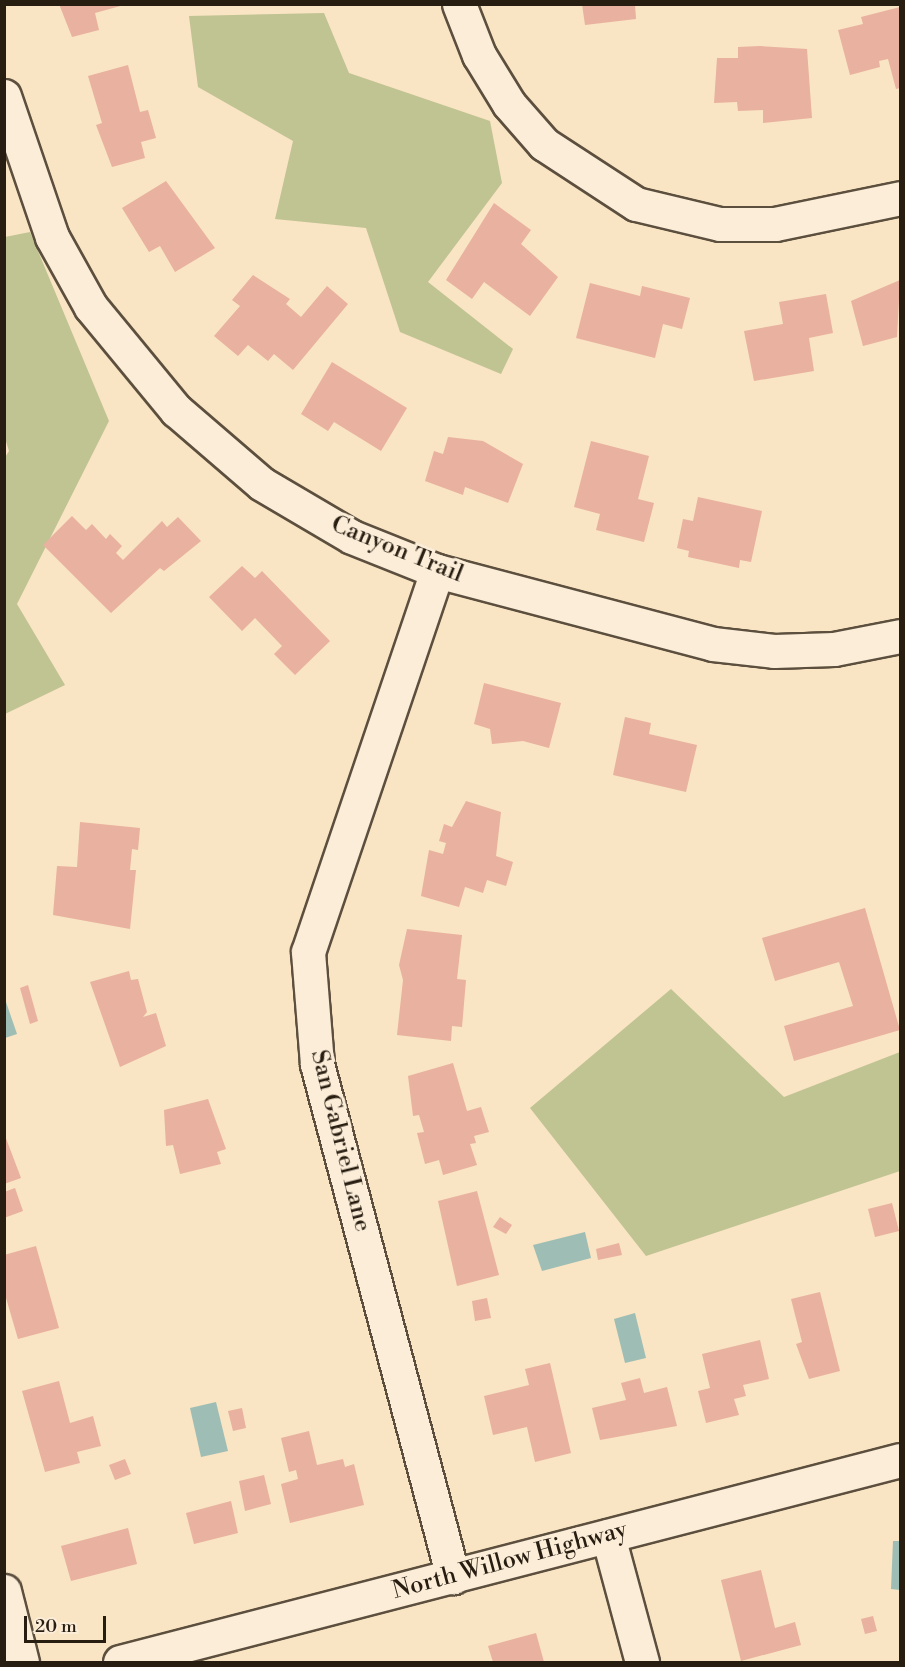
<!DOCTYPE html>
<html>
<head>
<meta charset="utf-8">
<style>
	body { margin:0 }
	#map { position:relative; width:905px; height:1667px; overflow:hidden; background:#f9e4c3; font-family:"Libre Bodoni",serif }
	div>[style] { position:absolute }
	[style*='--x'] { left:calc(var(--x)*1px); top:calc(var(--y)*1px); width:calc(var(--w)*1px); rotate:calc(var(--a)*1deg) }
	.green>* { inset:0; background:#c0c392 }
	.water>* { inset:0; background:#9ebeb5 }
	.building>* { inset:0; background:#e9b19f }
	.roads { filter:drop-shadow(2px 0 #5c4f3e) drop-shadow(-2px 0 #5c4f3e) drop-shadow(0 2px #5c4f3e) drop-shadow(0 -2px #5c4f3e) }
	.minor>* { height:33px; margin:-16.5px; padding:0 16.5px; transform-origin:16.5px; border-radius:16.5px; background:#fbedd8 }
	span { translate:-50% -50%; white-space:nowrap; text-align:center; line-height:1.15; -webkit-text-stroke:6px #fbedd8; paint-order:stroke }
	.street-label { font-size:24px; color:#271d11 }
	.frame { position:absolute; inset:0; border:6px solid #271d11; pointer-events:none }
	.scale { position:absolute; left:24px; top:1616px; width:82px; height:27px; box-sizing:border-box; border:3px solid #271d11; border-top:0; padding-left:8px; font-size:18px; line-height:21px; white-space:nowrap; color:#271d11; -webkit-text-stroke:4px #fbedd8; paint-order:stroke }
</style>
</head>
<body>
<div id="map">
	<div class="green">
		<div style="clip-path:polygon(324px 13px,349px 73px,490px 121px,502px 183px,428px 282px,513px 349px,501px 374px,400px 332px,366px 228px,275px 219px,293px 141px,198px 87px,189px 16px)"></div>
		<div style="clip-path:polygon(30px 232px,109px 421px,17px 604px,65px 685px,5px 714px,4px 459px,9px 451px,4px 435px,5px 237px)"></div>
		<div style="clip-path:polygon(671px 989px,784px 1097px,900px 1052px,900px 1171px,646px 1256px,530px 1108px)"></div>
	</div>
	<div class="water">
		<div style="clip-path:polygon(5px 999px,17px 1034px,5px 1038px,4px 1038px)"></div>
		<div style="clip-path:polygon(585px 1232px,591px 1258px,542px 1271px,533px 1245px)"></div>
		<div style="clip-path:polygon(635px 1313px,646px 1358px,625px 1363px,614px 1319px)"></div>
		<div style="clip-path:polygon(216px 1402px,228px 1451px,201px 1457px,190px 1408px)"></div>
		<div style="clip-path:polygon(893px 1541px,900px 1541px,900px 1590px,891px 1589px)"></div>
	</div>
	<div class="building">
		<div style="clip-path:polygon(59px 4px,124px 4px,124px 5px,95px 13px,99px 30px,72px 37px)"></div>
		<div style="clip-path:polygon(582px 4px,635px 4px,636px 19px,585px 25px)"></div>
		<div style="clip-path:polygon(900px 7px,900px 88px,896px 89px,888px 59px,879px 61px,880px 67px,850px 75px,838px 30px,863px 24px,861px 17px)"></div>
		<div style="clip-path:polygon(760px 46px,807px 49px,812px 118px,763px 123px,763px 110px,738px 111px,737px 102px,714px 103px,717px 58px,738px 58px,738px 47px)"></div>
		<div style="clip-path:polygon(128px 65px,140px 112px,148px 110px,156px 138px,141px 142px,145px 158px,112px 167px,96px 125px,102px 123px,88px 76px)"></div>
		<div style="clip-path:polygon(166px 181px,215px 248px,175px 272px,160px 246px,149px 252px,122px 208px)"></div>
		<div style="clip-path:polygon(494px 203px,531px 230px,521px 244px,558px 277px,530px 316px,484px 282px,472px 299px,446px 280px)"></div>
		<div style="clip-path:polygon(253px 275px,290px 299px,286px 304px,301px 317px,327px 286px,348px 304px,293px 370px,274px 354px,268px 361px,248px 345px,238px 356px,214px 336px,240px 306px,232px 300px)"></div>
		<div style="clip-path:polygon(900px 280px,897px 337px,863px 346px,851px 301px)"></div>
		<div style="clip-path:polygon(590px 283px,640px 296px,642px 286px,690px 298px,682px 329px,663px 324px,655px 358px,576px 338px)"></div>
		<div style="clip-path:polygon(826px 294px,833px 333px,809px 338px,814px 371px,754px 381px,744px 331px,783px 324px,779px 302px)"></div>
		<div style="clip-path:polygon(332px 362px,407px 408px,381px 451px,334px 422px,328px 431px,301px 414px)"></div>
		<div style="clip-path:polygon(448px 437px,483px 441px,523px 464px,508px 503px,465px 487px,463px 495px,425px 481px,434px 451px,443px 454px)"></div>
		<div style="clip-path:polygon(591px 441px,649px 456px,638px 499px,654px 503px,644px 542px,596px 530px,600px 514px,574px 507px)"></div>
		<div style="clip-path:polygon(698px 497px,762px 511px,751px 562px,740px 560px,739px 568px,688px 557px,689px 551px,677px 548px,683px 519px,693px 521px)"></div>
		<div style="clip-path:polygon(72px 516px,86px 530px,92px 524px,106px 539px,110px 534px,122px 546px,116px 553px,123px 560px,162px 521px,167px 527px,178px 517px,201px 541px,164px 571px,160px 568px,111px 613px,43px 545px)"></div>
		<div style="clip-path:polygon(242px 566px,255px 578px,262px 571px,330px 641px,295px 675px,274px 654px,282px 646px,255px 618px,242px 631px,209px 597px)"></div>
		<div style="clip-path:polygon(484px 683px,561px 703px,549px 748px,523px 741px,492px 744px,490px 729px,474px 724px)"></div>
		<div style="clip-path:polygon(625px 717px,651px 723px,649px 734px,697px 745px,686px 792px,613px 775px)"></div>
		<div style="clip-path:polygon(466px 801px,501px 812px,496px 856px,513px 862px,506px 886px,487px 880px,483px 893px,465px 887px,459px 907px,421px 896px,429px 850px,443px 854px,446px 843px,439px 841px,444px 824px,452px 827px)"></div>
		<div style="clip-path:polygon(80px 822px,140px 828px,138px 850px,132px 849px,130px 870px,136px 870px,130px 929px,53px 915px,57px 866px,77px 867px)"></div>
		<div style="clip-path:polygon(865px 908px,900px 1030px,794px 1061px,784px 1026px,853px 1006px,839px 962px,775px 981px,762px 938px)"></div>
		<div style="clip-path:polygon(407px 929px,462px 935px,457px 979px,466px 980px,462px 1027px,452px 1026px,451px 1041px,397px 1035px,403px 980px,399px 965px)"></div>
		<div style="clip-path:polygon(129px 971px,131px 980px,138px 979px,147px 1012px,143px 1017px,156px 1013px,166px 1046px,120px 1067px,90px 982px)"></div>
		<div style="clip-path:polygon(28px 985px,38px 1021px,30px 1024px,20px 988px)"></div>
		<div style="clip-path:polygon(453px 1063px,467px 1111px,481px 1107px,489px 1132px,474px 1136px,476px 1143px,470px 1144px,477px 1165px,443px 1175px,439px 1160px,425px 1164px,417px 1133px,424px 1132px,419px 1115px,413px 1116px,408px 1076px)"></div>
		<div style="clip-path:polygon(208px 1099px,226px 1149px,217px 1152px,221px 1164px,180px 1174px,173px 1145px,166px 1146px,164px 1110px)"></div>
		<div style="clip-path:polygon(4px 1133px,21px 1178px,4px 1184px)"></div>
		<div style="clip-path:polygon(15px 1188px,23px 1211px,4px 1218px,4px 1192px)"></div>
		<div style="clip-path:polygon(477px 1191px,499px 1275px,457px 1286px,438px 1201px)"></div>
		<div style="clip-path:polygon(892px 1203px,899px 1231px,875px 1237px,868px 1209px)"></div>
		<div style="clip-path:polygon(500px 1217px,512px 1225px,506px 1234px,493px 1227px)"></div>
		<div style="clip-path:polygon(619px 1243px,622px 1255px,598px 1260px,596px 1249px)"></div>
		<div style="clip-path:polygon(36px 1246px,59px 1328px,18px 1339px,4px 1291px,4px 1255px)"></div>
		<div style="clip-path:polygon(820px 1292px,840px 1371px,809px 1379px,796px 1344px,802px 1342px,791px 1299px)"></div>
		<div style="clip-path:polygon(487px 1298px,491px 1318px,475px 1321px,472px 1301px)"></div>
		<div style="clip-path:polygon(760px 1340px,769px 1379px,743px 1385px,746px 1396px,734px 1399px,739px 1415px,706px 1423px,698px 1391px,710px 1388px,702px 1354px)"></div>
		<div style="clip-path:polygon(550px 1363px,571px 1453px,535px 1462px,527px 1427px,493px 1435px,484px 1396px,529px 1385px,525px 1369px)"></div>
		<div style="clip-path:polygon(640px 1378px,644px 1393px,667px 1387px,677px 1426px,600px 1440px,592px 1408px,626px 1400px,621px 1383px)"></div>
		<div style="clip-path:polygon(59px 1381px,70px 1423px,93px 1416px,101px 1446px,77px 1452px,80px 1463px,45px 1472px,22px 1391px)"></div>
		<div style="clip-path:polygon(242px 1408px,246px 1428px,233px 1431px,228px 1411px)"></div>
		<div style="clip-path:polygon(309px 1431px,317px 1465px,343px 1459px,345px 1467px,354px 1464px,364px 1505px,290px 1523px,281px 1484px,298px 1479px,296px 1470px,289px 1472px,281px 1438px)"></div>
		<div style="clip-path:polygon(125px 1459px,131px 1474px,115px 1480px,109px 1465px)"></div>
		<div style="clip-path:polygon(264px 1475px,271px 1504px,245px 1511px,239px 1481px)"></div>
		<div style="clip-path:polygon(231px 1501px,238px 1533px,194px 1544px,186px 1513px)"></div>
		<div style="clip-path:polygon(128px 1528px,137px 1564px,71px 1581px,61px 1546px)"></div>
		<div style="clip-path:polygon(761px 1570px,775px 1628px,795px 1622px,801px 1645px,741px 1661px,721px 1580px)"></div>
		<div style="clip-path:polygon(873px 1616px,877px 1631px,865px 1634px,861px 1619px)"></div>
		<div style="clip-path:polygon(536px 1633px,544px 1662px,493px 1662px,488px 1646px)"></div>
	</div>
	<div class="roads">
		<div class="minor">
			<div style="--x:459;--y:4;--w:55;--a:68.6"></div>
			<div style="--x:479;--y:55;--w:57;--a:58.5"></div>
			<div style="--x:509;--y:104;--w:53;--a:48.8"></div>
			<div style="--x:544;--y:144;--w:110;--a:33.1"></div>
			<div style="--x:636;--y:204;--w:86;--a:13.4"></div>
			<div style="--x:720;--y:224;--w:55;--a:0"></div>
			<div style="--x:775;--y:224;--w:128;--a:-11.7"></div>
			<div style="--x:4;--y:96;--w:149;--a:71.2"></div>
			<div style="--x:52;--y:237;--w:80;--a:60.9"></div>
			<div style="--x:91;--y:307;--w:134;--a:50.5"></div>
			<div style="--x:176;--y:410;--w:113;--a:40.7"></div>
			<div style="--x:262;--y:484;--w:104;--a:30.5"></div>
			<div style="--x:352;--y:537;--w:92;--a:21.8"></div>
			<div style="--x:437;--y:571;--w:285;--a:14.8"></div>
			<div style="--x:713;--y:644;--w:61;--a:6.5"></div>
			<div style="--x:774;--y:651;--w:60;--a:-1.9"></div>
			<div style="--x:834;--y:649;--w:67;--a:-11.1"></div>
			<div style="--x:437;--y:571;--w:402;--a:108.7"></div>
			<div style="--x:308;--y:952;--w:112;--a:85.4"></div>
			<div style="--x:317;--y:1064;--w:531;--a:75.15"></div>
			<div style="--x:608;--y:1536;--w:131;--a:74.9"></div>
			<div style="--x:4;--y:1591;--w:73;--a:75.8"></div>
			<div style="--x:120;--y:1662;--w:806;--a:-14.52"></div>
		</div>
	</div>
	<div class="street-label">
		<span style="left:397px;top:550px;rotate:22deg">Canyon Trail</span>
		<span style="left:340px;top:1141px;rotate:76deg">San Gabriel Lane</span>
		<span style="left:510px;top:1561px;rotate:-15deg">North Willow Highway</span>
	</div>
	<div class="frame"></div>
	<div class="scale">20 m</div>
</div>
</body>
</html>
